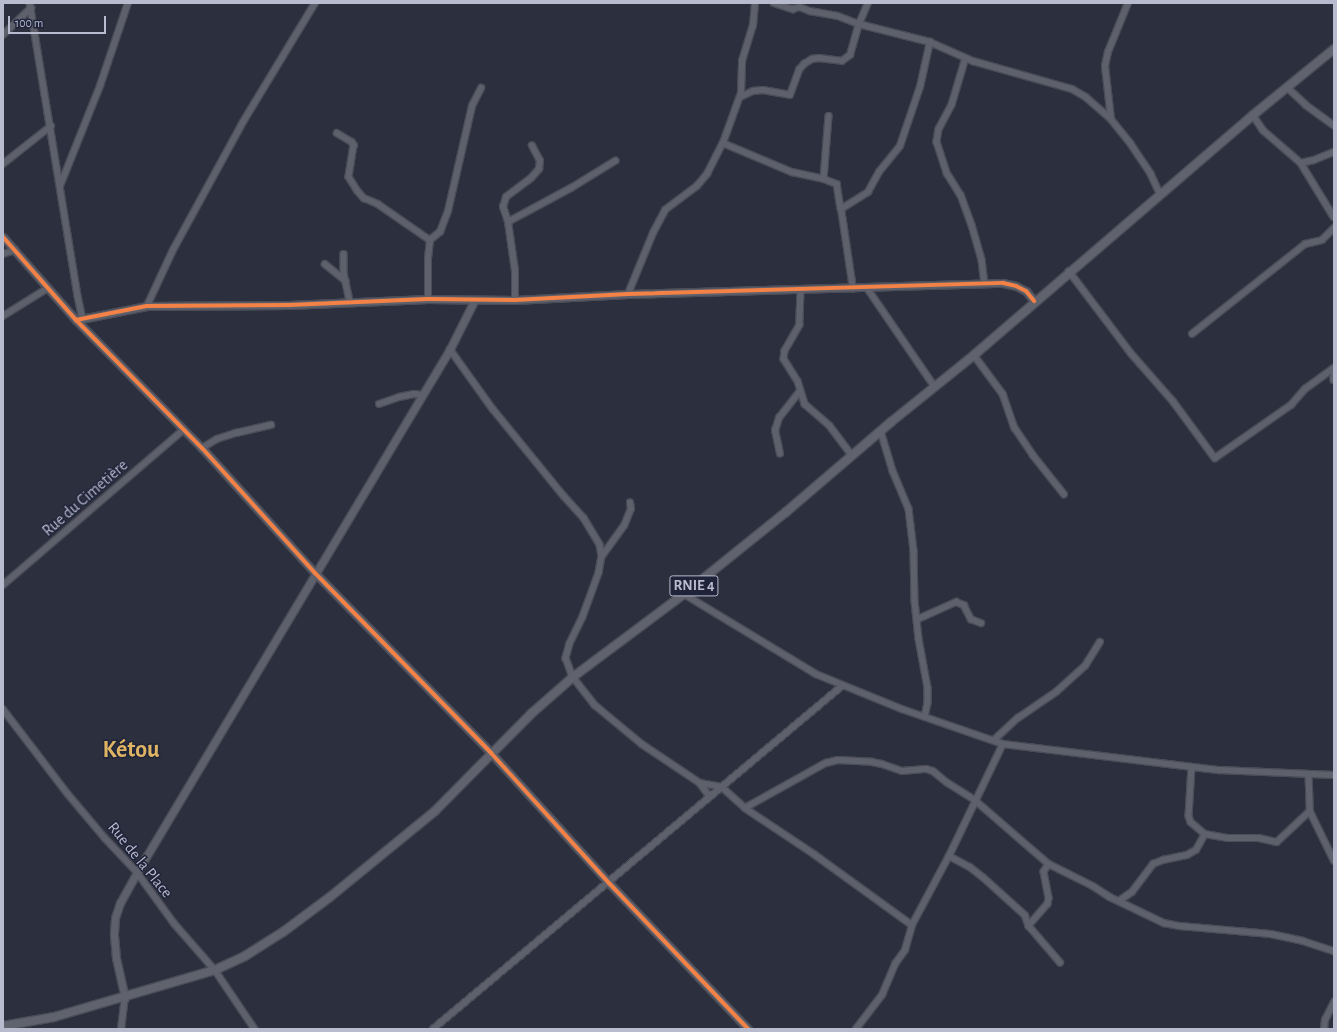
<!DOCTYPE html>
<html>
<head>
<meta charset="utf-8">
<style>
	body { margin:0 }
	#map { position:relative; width:1337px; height:1032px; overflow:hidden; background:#2c303e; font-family:"Alegreya Sans",sans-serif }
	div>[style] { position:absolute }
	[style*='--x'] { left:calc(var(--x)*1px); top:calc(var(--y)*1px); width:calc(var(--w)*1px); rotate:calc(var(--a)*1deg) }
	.roads { filter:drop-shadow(1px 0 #4a4c57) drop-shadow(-1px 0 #4a4c57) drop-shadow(0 1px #4a4c57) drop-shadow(0 -1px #4a4c57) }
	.minor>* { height:5.5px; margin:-2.75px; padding:0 2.75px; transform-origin:2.75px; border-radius:2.75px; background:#5e606b }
	.tertiary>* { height:7px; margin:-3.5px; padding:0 3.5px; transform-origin:3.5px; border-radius:3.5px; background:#5e606b }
	.primary>* { height:8px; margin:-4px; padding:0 4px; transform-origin:4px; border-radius:4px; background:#60626d }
	.cycleway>* { height:4px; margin:-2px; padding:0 2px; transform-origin:2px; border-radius:2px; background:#f48246 }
	span { translate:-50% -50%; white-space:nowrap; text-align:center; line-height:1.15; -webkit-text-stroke:3px #1f243a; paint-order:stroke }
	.shield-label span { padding:1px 3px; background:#1f243a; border:1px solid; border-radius:3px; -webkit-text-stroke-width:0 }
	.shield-label { font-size:15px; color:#b8bbce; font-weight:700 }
	.street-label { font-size:16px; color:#b8bbce }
	.town-label { font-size:24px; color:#deb463; font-weight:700 }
	.frame { position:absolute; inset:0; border:4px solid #b8bbce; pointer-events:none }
	.scale { position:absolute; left:8px; top:16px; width:98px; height:18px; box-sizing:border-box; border:2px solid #b8bbce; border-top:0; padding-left:5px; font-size:12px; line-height:14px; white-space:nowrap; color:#b8bbce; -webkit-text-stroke:3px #1f243a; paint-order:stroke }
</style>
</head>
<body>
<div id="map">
	<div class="roads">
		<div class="minor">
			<div style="--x:30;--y:3;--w:297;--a:80.7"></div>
			<div style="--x:78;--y:296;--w:24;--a:78"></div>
			<div style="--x:774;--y:3;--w:20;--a:18"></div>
			<div style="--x:793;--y:9;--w:7;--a:-16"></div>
			<div style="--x:800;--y:7;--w:11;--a:22"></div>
			<div style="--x:810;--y:11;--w:28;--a:10"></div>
			<div style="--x:838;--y:16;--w:22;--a:21"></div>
			<div style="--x:859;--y:24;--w:73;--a:14.2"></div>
			<div style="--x:930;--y:42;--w:47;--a:23.8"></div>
			<div style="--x:973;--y:61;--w:103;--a:15.8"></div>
			<div style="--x:1072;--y:89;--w:16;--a:30"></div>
			<div style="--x:1086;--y:97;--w:33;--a:41"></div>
			<div style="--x:1111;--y:119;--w:32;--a:51"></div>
			<div style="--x:1131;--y:144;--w:36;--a:56"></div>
			<div style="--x:1151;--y:174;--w:23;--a:65"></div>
			<div style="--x:3;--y:35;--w:39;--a:-44"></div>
			<div style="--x:966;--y:58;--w:49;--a:106.6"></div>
			<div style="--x:952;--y:105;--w:27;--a:118"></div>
			<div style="--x:939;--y:129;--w:13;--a:99"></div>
			<div style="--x:937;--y:142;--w:33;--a:72"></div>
			<div style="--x:947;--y:173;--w:26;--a:58"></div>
			<div style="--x:961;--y:195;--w:32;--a:70"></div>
			<div style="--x:972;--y:225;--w:36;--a:74"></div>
			<div style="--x:982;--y:260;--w:24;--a:83"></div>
			<div style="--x:1287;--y:87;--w:26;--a:43"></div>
			<div style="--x:1306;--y:105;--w:34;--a:36"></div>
			<div style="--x:740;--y:97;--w:14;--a:-25"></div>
			<div style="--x:753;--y:91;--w:10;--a:-6"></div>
			<div style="--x:763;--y:90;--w:27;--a:10"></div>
			<div style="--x:790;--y:95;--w:27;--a:-70"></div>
			<div style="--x:799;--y:70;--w:8;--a:-50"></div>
			<div style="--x:804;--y:64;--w:9;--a:-32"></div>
			<div style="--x:812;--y:59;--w:7;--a:-8"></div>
			<div style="--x:819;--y:58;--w:23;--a:7"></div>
			<div style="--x:842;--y:61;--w:10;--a:-37"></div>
			<div style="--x:850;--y:55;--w:32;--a:-74"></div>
			<div style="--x:859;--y:24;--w:23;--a:-67"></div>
			<div style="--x:1253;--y:115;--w:18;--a:56"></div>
			<div style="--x:1263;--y:130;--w:50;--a:41"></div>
			<div style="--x:1301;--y:163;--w:63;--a:58.6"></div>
			<div style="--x:829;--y:116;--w:63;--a:94.5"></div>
			<div style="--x:824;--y:179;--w:14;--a:21"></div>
			<div style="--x:837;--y:184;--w:25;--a:81"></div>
			<div style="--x:1111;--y:119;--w:53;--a:-96.5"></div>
			<div style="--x:1105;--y:66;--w:14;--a:-78"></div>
			<div style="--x:1108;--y:52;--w:53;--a:-67.8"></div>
			<div style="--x:337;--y:133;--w:17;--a:31"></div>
			<div style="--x:352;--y:142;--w:4;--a:56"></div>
			<div style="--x:354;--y:145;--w:32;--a:99"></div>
			<div style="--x:349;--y:177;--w:15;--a:58"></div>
			<div style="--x:357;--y:190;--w:11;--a:49"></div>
			<div style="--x:364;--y:198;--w:15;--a:23"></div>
			<div style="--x:378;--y:204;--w:63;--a:34.7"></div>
			<div style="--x:723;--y:143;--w:53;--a:-70.2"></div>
			<div style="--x:741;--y:93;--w:32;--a:-88"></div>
			<div style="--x:742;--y:61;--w:37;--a:-73"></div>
			<div style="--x:753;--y:26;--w:23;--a:-85"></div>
			<div style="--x:1301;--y:163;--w:13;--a:-13"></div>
			<div style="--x:1314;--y:160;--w:22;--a:-22"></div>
			<div style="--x:3;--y:164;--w:61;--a:-38.4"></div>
			<div style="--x:60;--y:186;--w:108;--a:-68.2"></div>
			<div style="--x:100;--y:86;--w:88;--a:-71.4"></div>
			<div style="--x:508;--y:222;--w:16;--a:-108"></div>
			<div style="--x:503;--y:207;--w:10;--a:-73"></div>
			<div style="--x:506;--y:197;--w:31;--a:-37"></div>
			<div style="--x:531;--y:178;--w:12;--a:-48"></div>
			<div style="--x:539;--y:169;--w:8;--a:-83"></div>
			<div style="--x:540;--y:161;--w:17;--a:-118"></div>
			<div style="--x:3;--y:254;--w:13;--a:-18"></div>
			<div style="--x:344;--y:254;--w:19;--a:90"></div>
			<div style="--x:344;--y:273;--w:29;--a:78"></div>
			<div style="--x:325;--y:264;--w:27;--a:39"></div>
			<div style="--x:1069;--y:271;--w:103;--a:52.9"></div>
			<div style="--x:1131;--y:353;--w:64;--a:48.8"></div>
			<div style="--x:1173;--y:401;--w:71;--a:53.6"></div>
			<div style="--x:1215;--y:458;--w:93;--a:-34.9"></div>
			<div style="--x:1291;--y:405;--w:21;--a:-49"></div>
			<div style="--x:1305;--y:389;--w:36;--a:-36"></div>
			<div style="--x:853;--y:289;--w:81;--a:-98.5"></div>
			<div style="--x:841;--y:209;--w:32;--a:-32"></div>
			<div style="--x:868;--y:192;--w:23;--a:-61"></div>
			<div style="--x:879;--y:172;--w:33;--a:-51"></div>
			<div style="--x:900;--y:146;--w:62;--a:-71.3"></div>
			<div style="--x:920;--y:87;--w:46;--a:-77.5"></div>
			<div style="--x:868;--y:289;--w:119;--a:55.6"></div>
			<div style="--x:801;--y:290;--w:35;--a:92"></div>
			<div style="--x:800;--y:325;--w:30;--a:120"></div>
			<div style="--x:785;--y:351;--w:8;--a:97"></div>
			<div style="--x:784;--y:359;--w:26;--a:58"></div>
			<div style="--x:798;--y:381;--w:24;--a:73"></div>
			<div style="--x:805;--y:404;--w:33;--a:41"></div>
			<div style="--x:830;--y:426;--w:36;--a:53"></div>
			<div style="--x:628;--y:294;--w:66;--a:-67.7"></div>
			<div style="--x:653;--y:233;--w:26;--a:-62"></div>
			<div style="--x:665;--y:210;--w:40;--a:-37"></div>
			<div style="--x:697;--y:186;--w:16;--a:-50"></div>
			<div style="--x:707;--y:174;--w:35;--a:-63"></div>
			<div style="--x:723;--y:143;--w:75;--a:22.8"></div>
			<div style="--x:792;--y:172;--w:33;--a:12"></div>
			<div style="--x:428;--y:299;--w:40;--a:-90"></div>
			<div style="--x:428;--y:259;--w:19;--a:-84"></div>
			<div style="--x:430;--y:240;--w:13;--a:-39"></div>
			<div style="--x:440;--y:232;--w:22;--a:-69"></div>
			<div style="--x:448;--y:211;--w:108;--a:-77.1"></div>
			<div style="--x:472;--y:106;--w:20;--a:-63"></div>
			<div style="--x:515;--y:300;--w:29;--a:-90"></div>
			<div style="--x:515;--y:271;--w:49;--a:-98.1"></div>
			<div style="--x:508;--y:222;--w:72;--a:-28.4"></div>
			<div style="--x:571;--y:188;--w:52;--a:-31.5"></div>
			<div style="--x:147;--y:306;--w:62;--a:-65.1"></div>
			<div style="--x:173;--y:250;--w:146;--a:-61.3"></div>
			<div style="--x:243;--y:122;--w:139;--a:-58.8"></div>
			<div style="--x:3;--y:316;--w:53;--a:-31.9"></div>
			<div style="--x:1192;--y:334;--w:144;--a:-38.5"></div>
			<div style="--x:1305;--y:244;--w:17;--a:-13"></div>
			<div style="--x:1322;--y:240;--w:17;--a:-45"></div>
			<div style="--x:450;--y:349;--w:74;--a:54.4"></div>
			<div style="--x:493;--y:409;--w:112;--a:50.8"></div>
			<div style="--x:564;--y:496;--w:30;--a:48"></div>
			<div style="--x:584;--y:518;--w:31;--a:59"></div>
			<div style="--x:600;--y:545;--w:11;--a:80"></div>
			<div style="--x:602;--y:556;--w:17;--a:100"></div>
			<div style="--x:599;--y:573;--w:47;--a:110"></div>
			<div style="--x:583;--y:617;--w:30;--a:116"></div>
			<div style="--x:570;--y:644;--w:15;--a:106"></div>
			<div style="--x:566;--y:658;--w:20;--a:70"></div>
			<div style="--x:573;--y:677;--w:36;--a:52"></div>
			<div style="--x:595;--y:705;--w:61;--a:39.7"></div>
			<div style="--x:642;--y:744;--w:70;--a:33.9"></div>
			<div style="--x:700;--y:783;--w:22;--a:10"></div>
			<div style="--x:722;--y:787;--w:31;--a:42"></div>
			<div style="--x:745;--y:808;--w:83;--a:33.7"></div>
			<div style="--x:814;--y:854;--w:121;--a:35.9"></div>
			<div style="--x:974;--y:355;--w:49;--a:53.4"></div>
			<div style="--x:1003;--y:394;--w:36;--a:71"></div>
			<div style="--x:1015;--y:428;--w:32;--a:56"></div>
			<div style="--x:1033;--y:455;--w:50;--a:51.5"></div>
			<div style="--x:1334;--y:371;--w:9;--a:90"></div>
			<div style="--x:379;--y:404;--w:21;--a:-19"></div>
			<div style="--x:399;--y:397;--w:15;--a:-11"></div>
			<div style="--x:414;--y:394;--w:8;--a:7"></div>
			<div style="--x:881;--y:431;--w:42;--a:73.3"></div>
			<div style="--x:893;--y:471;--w:41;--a:67.2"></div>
			<div style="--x:909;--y:509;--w:42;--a:83.2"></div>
			<div style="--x:914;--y:551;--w:50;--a:88.9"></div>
			<div style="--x:915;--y:601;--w:38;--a:84"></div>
			<div style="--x:919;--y:639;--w:50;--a:79.6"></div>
			<div style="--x:928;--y:688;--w:15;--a:90"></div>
			<div style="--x:928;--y:703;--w:14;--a:102"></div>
			<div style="--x:202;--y:448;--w:17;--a:-31"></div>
			<div style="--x:217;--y:439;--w:20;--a:-18"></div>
			<div style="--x:236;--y:433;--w:36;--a:-13"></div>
			<div style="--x:780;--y:454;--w:24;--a:-102"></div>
			<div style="--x:775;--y:431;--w:14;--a:-73"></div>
			<div style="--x:779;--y:418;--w:34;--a:-52"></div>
			<div style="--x:602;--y:556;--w:37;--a:-54"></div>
			<div style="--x:624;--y:526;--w:18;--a:-68"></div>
			<div style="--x:631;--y:509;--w:6;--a:-99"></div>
			<div style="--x:3;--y:585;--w:238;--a:-40.7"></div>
			<div style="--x:684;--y:594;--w:154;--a:31.2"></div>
			<div style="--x:816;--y:674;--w:93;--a:22.1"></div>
			<div style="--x:902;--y:709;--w:107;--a:19.1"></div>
			<div style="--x:1003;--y:744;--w:218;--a:6.9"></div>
			<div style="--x:1219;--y:770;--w:115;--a:2.5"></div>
			<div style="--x:918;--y:619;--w:42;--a:-24.1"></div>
			<div style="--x:956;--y:602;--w:9;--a:21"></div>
			<div style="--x:964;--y:605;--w:16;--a:63"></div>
			<div style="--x:971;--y:619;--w:11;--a:22"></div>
			<div style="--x:3;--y:709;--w:107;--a:52.6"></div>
			<div style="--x:68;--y:794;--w:57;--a:49.9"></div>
			<div style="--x:105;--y:838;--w:47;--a:46.7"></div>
			<div style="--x:137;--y:872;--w:63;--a:54"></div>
			<div style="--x:174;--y:923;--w:62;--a:48.9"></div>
			<div style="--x:215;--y:970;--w:71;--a:55.9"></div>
			<div style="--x:994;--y:740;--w:33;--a:-43"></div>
			<div style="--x:1018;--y:718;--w:46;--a:-34.4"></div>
			<div style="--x:1056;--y:692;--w:39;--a:-42"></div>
			<div style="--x:1085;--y:666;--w:28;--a:-58"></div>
			<div style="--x:1192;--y:767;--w:49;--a:93.5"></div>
			<div style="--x:1189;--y:816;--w:6;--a:72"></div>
			<div style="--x:1191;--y:822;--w:18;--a:41"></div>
			<div style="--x:1205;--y:834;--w:22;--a:10"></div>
			<div style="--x:1227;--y:838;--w:32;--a:0"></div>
			<div style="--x:1259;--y:838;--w:18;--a:13"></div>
			<div style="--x:1277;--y:842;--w:45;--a:-43.2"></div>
			<div style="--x:1309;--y:774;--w:37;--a:88"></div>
			<div style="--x:1310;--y:811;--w:55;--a:63.9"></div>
			<div style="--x:700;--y:783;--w:17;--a:54"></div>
			<div style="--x:745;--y:808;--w:93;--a:-29.1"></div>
			<div style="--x:826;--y:763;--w:12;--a:-14"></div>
			<div style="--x:838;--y:760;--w:34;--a:3"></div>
			<div style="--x:872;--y:762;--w:10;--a:11"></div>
			<div style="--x:882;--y:764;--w:21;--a:19"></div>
			<div style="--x:902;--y:771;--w:24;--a:-5"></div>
			<div style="--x:926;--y:769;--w:7;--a:16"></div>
			<div style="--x:933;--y:771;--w:19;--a:39"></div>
			<div style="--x:948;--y:783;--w:32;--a:32"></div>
			<div style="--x:975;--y:800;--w:98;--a:40.9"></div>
			<div style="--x:1049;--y:864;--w:49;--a:26.6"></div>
			<div style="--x:1093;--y:886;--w:20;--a:33"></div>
			<div style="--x:1110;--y:897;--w:60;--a:25.7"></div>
			<div style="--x:1164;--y:923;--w:16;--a:11"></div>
			<div style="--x:1180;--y:926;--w:91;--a:5"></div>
			<div style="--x:1271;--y:934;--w:33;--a:12"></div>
			<div style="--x:1303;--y:941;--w:33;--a:18"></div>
			<div style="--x:949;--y:856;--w:24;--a:28"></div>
			<div style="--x:970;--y:867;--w:16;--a:38"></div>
			<div style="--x:983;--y:877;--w:57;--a:42.1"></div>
			<div style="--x:1025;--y:915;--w:12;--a:70"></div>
			<div style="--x:1049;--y:864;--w:9;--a:122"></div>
			<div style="--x:1044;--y:872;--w:26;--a:79"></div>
			<div style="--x:1049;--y:898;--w:6;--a:99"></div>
			<div style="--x:1048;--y:904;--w:29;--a:131"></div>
			<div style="--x:1029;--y:926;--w:48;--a:49.3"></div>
			<div style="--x:1119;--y:901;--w:16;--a:-35"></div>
			<div style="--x:1132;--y:892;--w:35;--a:-53"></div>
			<div style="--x:1153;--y:864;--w:11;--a:-22"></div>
			<div style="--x:1163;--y:860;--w:25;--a:-12"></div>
			<div style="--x:1187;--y:855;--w:10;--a:-29"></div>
			<div style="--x:1196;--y:850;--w:18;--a:-61"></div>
			<div style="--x:121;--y:1029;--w:31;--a:-83"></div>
			<div style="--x:433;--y:1029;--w:534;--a:-39.98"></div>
			<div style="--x:856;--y:1029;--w:43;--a:-52.6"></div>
			<div style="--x:882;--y:995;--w:34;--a:-67"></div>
			<div style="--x:895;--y:964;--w:17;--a:-54"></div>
			<div style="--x:905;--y:950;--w:26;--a:-74"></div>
			<div style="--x:912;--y:925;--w:78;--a:-61.8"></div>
			<div style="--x:949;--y:856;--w:124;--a:-64.3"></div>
			<div style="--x:1324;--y:1029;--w:9;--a:-84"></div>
			<div style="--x:1325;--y:1020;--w:20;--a:-63"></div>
		</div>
		<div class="tertiary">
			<div style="--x:3;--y:237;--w:111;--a:48.7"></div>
			<div style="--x:76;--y:320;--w:180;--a:45.5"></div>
			<div style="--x:202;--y:448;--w:169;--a:47.9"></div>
			<div style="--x:315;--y:573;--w:252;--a:45.6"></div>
			<div style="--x:491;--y:753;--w:176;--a:47.8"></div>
			<div style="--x:609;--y:883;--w:202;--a:46.4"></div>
			<div style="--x:76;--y:320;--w:72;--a:-11.2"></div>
			<div style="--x:147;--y:306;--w:142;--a:-0.4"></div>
			<div style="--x:289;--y:305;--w:139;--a:-2.5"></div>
			<div style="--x:428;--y:299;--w:87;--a:0.7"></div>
			<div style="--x:515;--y:300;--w:113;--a:-3"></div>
			<div style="--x:628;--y:294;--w:375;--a:-1.7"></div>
			<div style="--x:1003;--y:283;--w:13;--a:13"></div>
			<div style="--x:1016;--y:286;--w:11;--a:27"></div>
			<div style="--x:1026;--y:291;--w:13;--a:51"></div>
			<div style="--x:125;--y:998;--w:41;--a:-102.7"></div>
			<div style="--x:116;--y:958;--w:25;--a:-95"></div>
			<div style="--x:114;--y:933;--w:15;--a:-86"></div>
			<div style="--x:115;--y:918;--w:16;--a:-72"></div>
			<div style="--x:120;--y:903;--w:35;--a:-61"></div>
			<div style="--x:137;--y:872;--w:610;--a:-59.1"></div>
			<div style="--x:450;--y:349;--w:54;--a:-63.4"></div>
		</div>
		<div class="primary">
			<div style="--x:3;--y:1026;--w:52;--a:-10"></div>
			<div style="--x:54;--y:1017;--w:168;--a:-16.3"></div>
			<div style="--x:215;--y:970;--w:33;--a:-25"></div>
			<div style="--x:245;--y:956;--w:45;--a:-32.3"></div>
			<div style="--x:283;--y:932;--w:59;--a:-36.7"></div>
			<div style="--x:330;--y:897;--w:136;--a:-39.3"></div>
			<div style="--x:435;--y:811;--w:138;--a:-45.3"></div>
			<div style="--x:532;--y:713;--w:55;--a:-41.3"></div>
			<div style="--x:573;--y:677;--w:139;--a:-36.8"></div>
			<div style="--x:684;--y:594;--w:131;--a:-38.8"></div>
			<div style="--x:786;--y:512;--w:138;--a:-40.6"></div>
			<div style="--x:891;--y:422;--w:107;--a:-38.9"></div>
			<div style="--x:974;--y:355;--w:368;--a:-40.7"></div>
			<div style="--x:1253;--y:115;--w:104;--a:-39.2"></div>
		</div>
	</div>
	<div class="cycleway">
		<div style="--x:3;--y:237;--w:111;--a:48.7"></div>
		<div style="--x:76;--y:320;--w:180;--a:45.5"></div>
		<div style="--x:202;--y:448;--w:169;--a:47.9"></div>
		<div style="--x:315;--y:573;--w:252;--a:45.6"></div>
		<div style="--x:491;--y:753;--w:176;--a:47.8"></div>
		<div style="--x:609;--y:883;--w:202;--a:46.4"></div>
		<div style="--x:76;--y:320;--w:72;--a:-11.2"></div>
		<div style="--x:147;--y:306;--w:142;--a:-0.4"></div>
		<div style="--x:289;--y:305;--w:139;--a:-2.5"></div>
		<div style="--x:428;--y:299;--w:87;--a:0.7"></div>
		<div style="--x:515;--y:300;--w:113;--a:-3"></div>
		<div style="--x:628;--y:294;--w:375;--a:-1.7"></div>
		<div style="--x:1003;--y:283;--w:13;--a:13"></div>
		<div style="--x:1016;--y:286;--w:11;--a:27"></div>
		<div style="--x:1026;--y:291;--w:13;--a:51"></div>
	</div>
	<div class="shield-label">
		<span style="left:694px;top:586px">RNIE 4</span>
	</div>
	<div class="street-label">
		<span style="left:85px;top:498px;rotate:-41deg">Rue du Cimetière</span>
		<span style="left:140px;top:860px;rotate:51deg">Rue de la Place</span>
	</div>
	<div class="town-label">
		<span style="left:131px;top:751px">Kétou</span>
	</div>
	<div class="frame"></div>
	<div class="scale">100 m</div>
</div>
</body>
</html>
